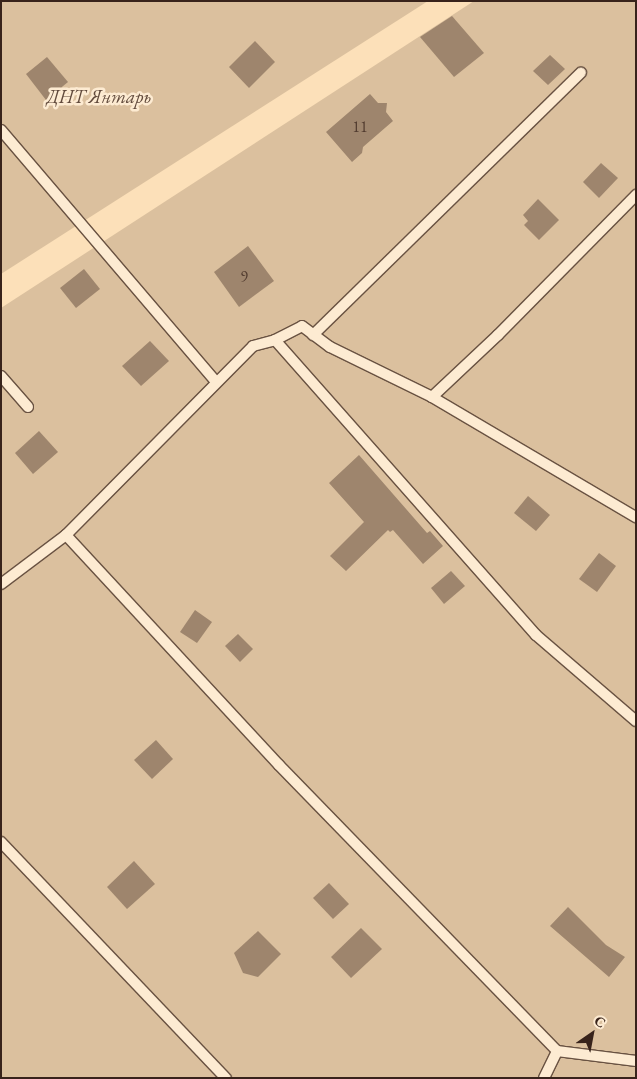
<!DOCTYPE html>
<html>
<head>
<meta charset="utf-8">
<style>
	body { margin:0 }
	#map { position:relative; width:637px; height:1079px; overflow:hidden; background:#fce0b9; font-family:"EB Garamond",serif }
	div>[style] { position:absolute }
	[style*='--x'] { left:calc(var(--x)*1px); top:calc(var(--y)*1px); width:calc(var(--w)*1px); rotate:calc(var(--a)*1deg) }
	.green>* { inset:0; background:#dbc09e }
	.building>* { inset:0; background:#9e856d }
	.roads { filter:drop-shadow(1px 0 #695242) drop-shadow(-1px 0 #695242) drop-shadow(0 1px #695242) drop-shadow(0 -1px #695242) }
	.lane>* { height:10px; margin:-5px; padding:0 5px; transform-origin:5px; border-radius:5px; background:#fdebd2 }
	span { translate:-50% -50%; white-space:nowrap; text-align:center; line-height:1.15; -webkit-text-stroke:5px #fdebd2; paint-order:stroke }
	.number-label { font-size:16px; color:#523c30 }
	.number-label span { -webkit-text-stroke-width:0 }
	.park-label { font-size:19px; color:#614a3c; font-style:italic }
	.frame { position:absolute; inset:0; border:2px solid #38231b; pointer-events:none }
	.north { position:absolute; left:567px; top:1009px; width:50px; height:50px; -webkit-text-stroke:4px #fdebd2; paint-order:stroke; rotate:33deg; font-size:14px; font-weight:700; line-height:20px; text-align:center; color:#38231b }
	.north::after { content:''; display:block; margin:auto; width:18px; height:22px; background:#38231b; clip-path:polygon(50% 0,100% 100%,50% 72%,0 100%) }
</style>
</head>
<body>
<div id="map">
	<div class="green">
		<div style="clip-path:polygon(1px 1px,428px 1px,1px 274px)"></div>
		<div style="clip-path:polygon(474px 1px,636px 1px,636px 1078px,1px 1078px,1px 308px)"></div>
	</div>
	<div class="building">
		<div style="clip-path:polygon(452px 16px,484px 53px,454px 77px,420px 37px)"></div>
		<div style="clip-path:polygon(255px 41px,275px 62px,249px 88px,229px 67px)"></div>
		<div style="clip-path:polygon(550px 55px,565px 69px,548px 85px,533px 71px)"></div>
		<div style="clip-path:polygon(47px 57px,68px 82px,46px 100px,26px 74px)"></div>
		<div style="clip-path:polygon(370px 94px,378px 103px,387px 103px,386px 112px,393px 121px,363px 147px,362px 153px,352px 162px,326px 132px)"></div>
		<div style="clip-path:polygon(601px 163px,618px 178px,599px 198px,583px 182px)"></div>
		<div style="clip-path:polygon(538px 199px,559px 220px,539px 240px,524px 225px,528px 221px,523px 215px)"></div>
		<div style="clip-path:polygon(248px 246px,274px 281px,239px 307px,214px 272px)"></div>
		<div style="clip-path:polygon(84px 269px,100px 289px,76px 308px,60px 288px)"></div>
		<div style="clip-path:polygon(150px 341px,169px 361px,141px 386px,122px 366px)"></div>
		<div style="clip-path:polygon(39px 431px,58px 452px,33px 474px,15px 453px)"></div>
		<div style="clip-path:polygon(359px 455px,427px 533px,430px 531px,443px 546px,423px 564px,393px 530px,390px 532px,388px 530px,346px 571px,330px 556px,364px 522px,329px 483px)"></div>
		<div style="clip-path:polygon(528px 496px,550px 515px,536px 531px,514px 513px)"></div>
		<div style="clip-path:polygon(599px 553px,616px 566px,597px 592px,579px 579px)"></div>
		<div style="clip-path:polygon(451px 571px,465px 586px,444px 604px,431px 588px)"></div>
		<div style="clip-path:polygon(195px 610px,212px 622px,197px 643px,180px 632px)"></div>
		<div style="clip-path:polygon(238px 634px,253px 649px,240px 662px,225px 646px)"></div>
		<div style="clip-path:polygon(156px 740px,173px 759px,152px 779px,134px 760px)"></div>
		<div style="clip-path:polygon(134px 861px,155px 884px,127px 909px,107px 887px)"></div>
		<div style="clip-path:polygon(329px 883px,349px 904px,333px 919px,313px 898px)"></div>
		<div style="clip-path:polygon(568px 907px,606px 945px,625px 957px,609px 977px,550px 926px)"></div>
		<div style="clip-path:polygon(361px 928px,382px 949px,351px 978px,331px 957px)"></div>
		<div style="clip-path:polygon(258px 931px,281px 954px,258px 977px,243px 973px,234px 953px)"></div>
	</div>
	<div class="roads">
		<div class="lane">
			<div style="--x:1;--y:130;--w:331;--a:49.5"></div>
			<div style="--x:313;--y:335;--w:375;--a:-44.4"></div>
			<div style="--x:275;--y:340;--w:394;--a:48.5"></div>
			<div style="--x:536;--y:635;--w:132;--a:40.7"></div>
			<div style="--x:1;--y:376;--w:41;--a:48.9"></div>
			<div style="--x:432;--y:397;--w:91;--a:-43.2"></div>
			<div style="--x:498;--y:335;--w:197;--a:-45.4"></div>
			<div style="--x:66;--y:535;--w:313;--a:47.2"></div>
			<div style="--x:279;--y:765;--w:399;--a:45.8"></div>
			<div style="--x:557;--y:1051;--w:80;--a:7.2"></div>
			<div style="--x:1;--y:584;--w:81;--a:-37"></div>
			<div style="--x:66;--y:535;--w:266;--a:-45.3"></div>
			<div style="--x:253;--y:346;--w:23;--a:-15"></div>
			<div style="--x:275;--y:340;--w:30;--a:-27"></div>
			<div style="--x:302;--y:326;--w:35;--a:37"></div>
			<div style="--x:330;--y:347;--w:114;--a:26.1"></div>
			<div style="--x:432;--y:397;--w:237;--a:30.5"></div>
			<div style="--x:1;--y:842;--w:326;--a:46.4"></div>
			<div style="--x:544;--y:1078;--w:30;--a:-64"></div>
		</div>
	</div>
	<div class="number-label">
		<span style="left:360px;top:127px">11</span>
		<span style="left:244px;top:277px">9</span>
	</div>
	<div class="park-label">
		<span style="left:99px;top:97px">ДНТ Янтарь</span>
	</div>
	<div class="frame"></div>
	<div class="north">С</div>
</div>
</body>
</html>
